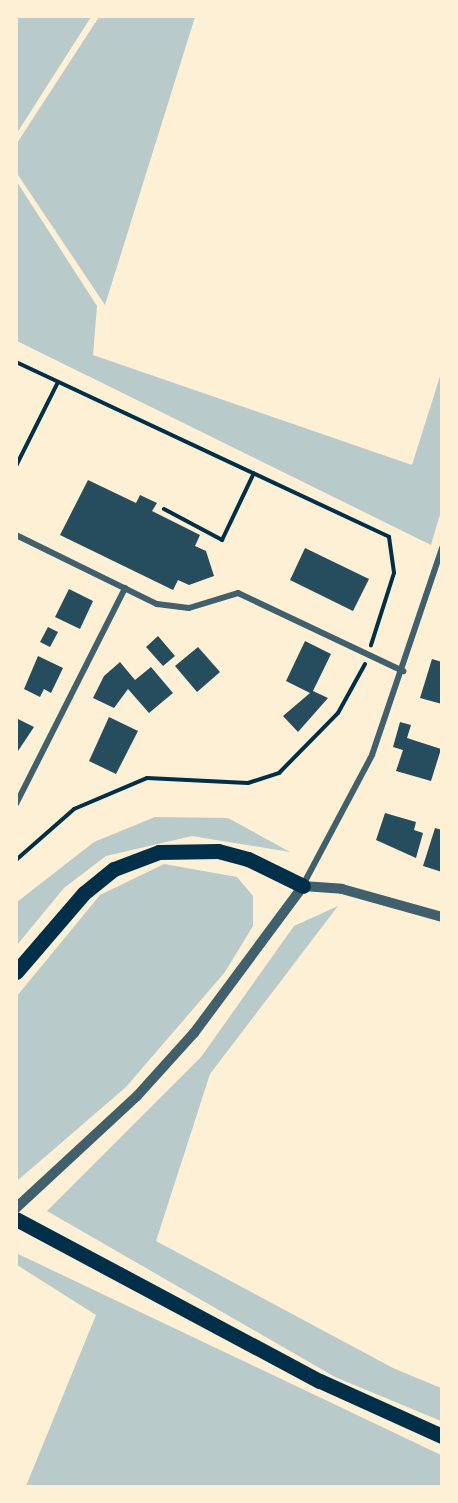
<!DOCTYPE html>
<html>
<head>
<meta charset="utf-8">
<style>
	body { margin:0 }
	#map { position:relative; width:458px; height:1503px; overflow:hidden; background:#fdf0d5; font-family:"Open Sans",sans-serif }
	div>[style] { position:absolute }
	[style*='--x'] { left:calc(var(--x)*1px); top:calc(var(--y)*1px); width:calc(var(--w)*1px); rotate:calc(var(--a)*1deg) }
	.green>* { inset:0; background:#b9caca }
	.building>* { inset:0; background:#264d5e }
	.path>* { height:4px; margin:-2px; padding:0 2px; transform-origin:2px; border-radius:2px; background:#003049 }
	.minor>* { height:6px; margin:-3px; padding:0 3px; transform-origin:3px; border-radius:3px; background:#3f606c }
	.tertiary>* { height:10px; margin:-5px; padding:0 5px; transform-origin:5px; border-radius:5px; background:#3f606c }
	.trunk>* { height:15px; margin:-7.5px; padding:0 7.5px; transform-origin:7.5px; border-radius:7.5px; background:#003049 }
	span { translate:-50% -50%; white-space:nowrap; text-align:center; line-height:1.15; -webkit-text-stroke:4.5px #fdf0d5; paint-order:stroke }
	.frame { position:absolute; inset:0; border:18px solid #fdf0d5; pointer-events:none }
</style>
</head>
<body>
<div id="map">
	<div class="green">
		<div style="clip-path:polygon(17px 16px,91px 17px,17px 133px,16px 17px)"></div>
		<div style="clip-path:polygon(99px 17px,195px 17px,105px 305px,16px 172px,17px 143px)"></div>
		<div style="clip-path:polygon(17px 182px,97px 306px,93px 355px,412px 465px,441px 373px,441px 511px,431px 545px,17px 341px)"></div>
		<div style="clip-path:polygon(155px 817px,228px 818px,290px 852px,192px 836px,106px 856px,64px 888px,17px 945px,17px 902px,94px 842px)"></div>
		<div style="clip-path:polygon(164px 864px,237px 877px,253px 896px,253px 926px,225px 972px,126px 1087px,17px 1181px,17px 996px,100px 895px)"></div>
		<div style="clip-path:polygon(338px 906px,210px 1074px,156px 1241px,393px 1368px,441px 1388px,441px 1421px,335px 1377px,47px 1211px,201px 1057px,294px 926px)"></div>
		<div style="clip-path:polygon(16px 1253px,441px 1455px,441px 1486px,26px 1486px,96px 1315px,17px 1265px)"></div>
	</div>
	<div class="building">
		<div style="clip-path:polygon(88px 480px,136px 503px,140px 495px,157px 503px,152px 511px,200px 535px,195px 546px,206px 551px,214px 576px,189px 585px,178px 580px,173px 590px,60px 535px)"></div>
		<div style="clip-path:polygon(305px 548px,369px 579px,353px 611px,290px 580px)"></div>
		<div style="clip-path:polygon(69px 589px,93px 601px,80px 629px,55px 617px)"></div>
		<div style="clip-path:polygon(48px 627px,58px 632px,50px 647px,40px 642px)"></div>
		<div style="clip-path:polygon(158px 636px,175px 656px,163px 666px,146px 647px)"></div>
		<div style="clip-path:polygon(305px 641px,331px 654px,313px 691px,328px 698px,298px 732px,283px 716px,310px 693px,286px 681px)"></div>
		<div style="clip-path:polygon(198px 647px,220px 672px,197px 692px,175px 666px)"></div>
		<div style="clip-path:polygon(38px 656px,63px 668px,51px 693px,44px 689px,40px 697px,24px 689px)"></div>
		<div style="clip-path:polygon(432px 659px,442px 662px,442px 704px,420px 698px)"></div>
		<div style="clip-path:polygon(120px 662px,135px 680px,151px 667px,173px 693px,149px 713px,128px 689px,114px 708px,93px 698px,104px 676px)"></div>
		<div style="clip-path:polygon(109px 717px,138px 731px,116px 774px,89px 761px)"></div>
		<div style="clip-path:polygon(16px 718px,34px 727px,16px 754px)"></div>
		<div style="clip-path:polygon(400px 722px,411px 725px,407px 738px,441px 749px,431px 781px,396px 771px,403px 750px,393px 747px)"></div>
		<div style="clip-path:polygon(385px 813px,416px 822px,414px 830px,423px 833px,416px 858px,376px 840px)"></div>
		<div style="clip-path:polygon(435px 828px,442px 830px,442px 872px,423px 866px)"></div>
	</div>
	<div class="path">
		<div style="--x:16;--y:362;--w:412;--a:25.1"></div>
		<div style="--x:389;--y:537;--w:36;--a:82"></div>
		<div style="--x:394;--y:573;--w:76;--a:107.7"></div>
		<div style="--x:16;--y:466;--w:94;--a:-63.4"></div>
		<div style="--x:164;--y:509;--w:66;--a:28.1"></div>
		<div style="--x:222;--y:540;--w:74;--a:-64.5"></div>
		<div style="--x:16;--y:860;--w:77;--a:-41.3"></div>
		<div style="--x:74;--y:809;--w:79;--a:-23"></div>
		<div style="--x:147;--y:778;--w:101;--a:2.8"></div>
		<div style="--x:248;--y:783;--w:33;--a:-18"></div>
		<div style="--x:279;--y:773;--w:84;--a:-45.5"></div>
		<div style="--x:338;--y:713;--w:56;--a:-61.1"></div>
	</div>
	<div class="minor">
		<div style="--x:16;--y:535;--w:157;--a:26.1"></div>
		<div style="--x:157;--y:604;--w:32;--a:7"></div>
		<div style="--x:189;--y:608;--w:51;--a:-17"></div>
		<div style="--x:238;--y:593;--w:183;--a:25.3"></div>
		<div style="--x:16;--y:804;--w:242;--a:-63.2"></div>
		<div style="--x:303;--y:885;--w:147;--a:-62"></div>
		<div style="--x:372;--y:755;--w:219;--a:-71.3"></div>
	</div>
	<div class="tertiary">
		<div style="--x:16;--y:1208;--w:165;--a:-42.8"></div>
		<div style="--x:137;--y:1096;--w:85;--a:-47.9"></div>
		<div style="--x:194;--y:1033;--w:183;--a:-53.4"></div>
		<div style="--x:303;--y:886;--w:39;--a:4"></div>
		<div style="--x:342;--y:889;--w:104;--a:15.6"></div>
	</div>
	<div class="trunk">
		<div style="--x:16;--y:972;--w:104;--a:-49.3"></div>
		<div style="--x:84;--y:893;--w:38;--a:-39"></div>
		<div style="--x:114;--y:869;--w:48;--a:-20.7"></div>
		<div style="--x:159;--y:852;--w:59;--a:-1"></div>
		<div style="--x:218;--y:851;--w:31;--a:15"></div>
		<div style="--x:248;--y:859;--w:61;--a:26.1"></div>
		<div style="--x:16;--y:1219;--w:344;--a:28.1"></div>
		<div style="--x:320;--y:1381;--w:134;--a:24.3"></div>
	</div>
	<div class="frame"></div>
</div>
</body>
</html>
